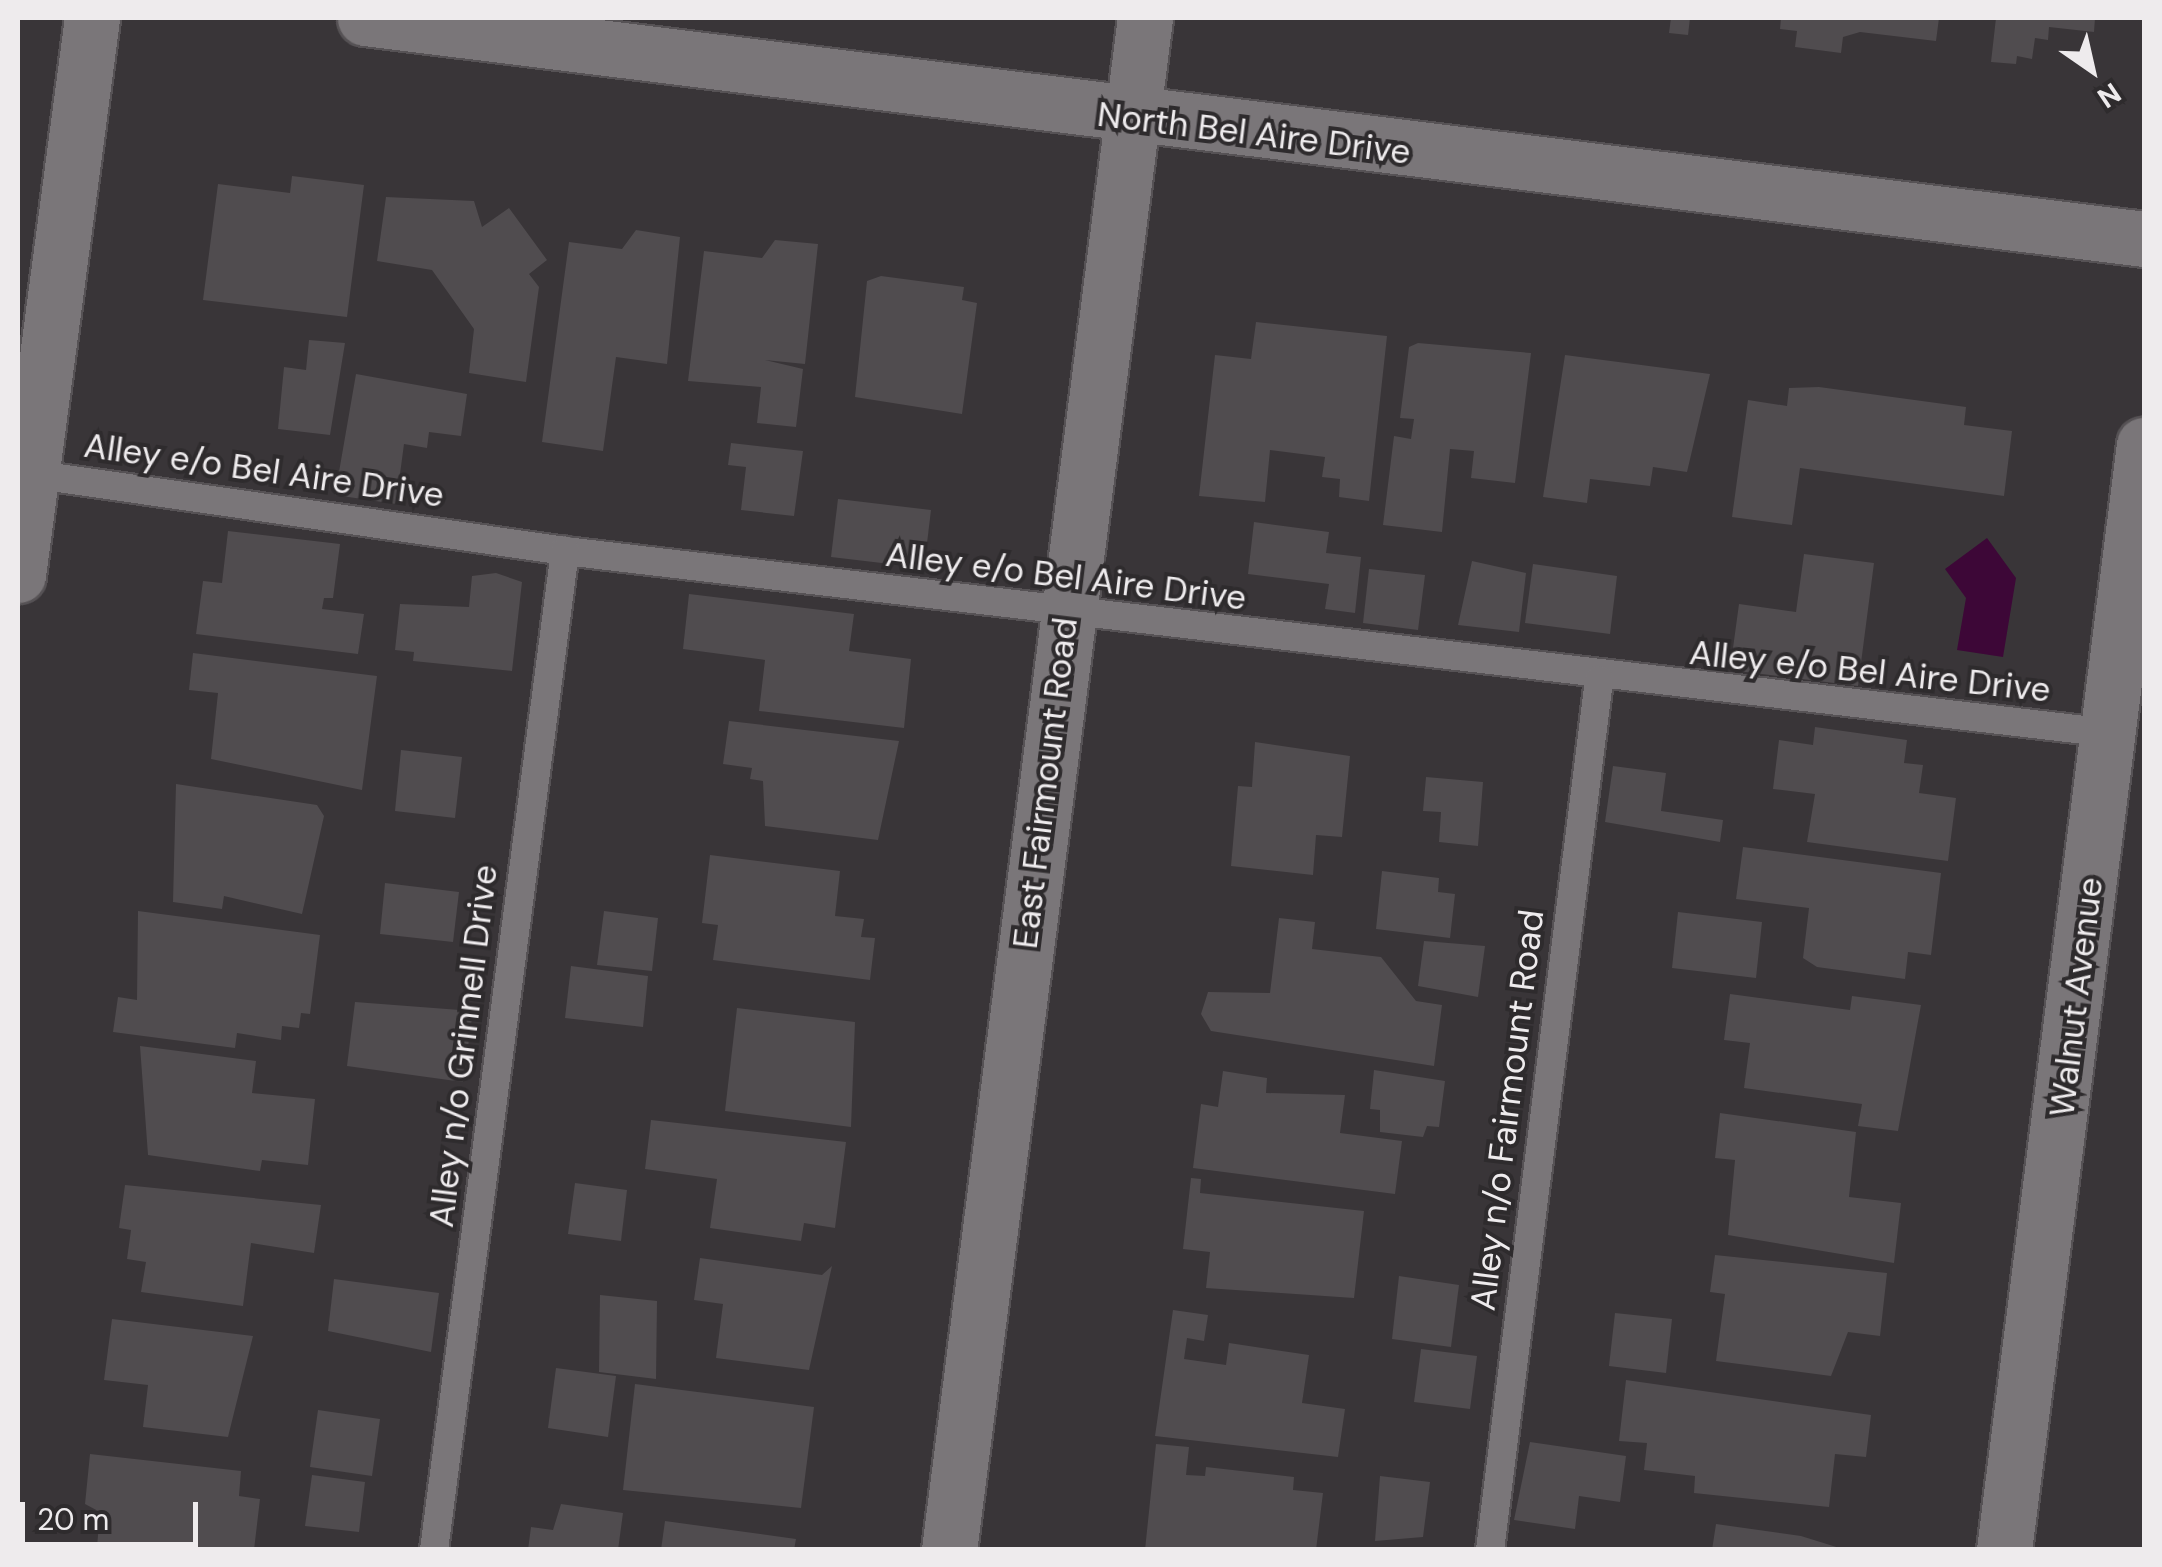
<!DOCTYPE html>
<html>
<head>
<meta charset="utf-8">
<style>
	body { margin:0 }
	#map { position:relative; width:2162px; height:1567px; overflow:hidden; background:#393538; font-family:"DM Sans",sans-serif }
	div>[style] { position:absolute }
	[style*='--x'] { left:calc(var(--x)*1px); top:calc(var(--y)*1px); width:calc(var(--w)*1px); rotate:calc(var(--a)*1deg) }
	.water>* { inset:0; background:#3d0737 }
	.building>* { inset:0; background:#504c4f }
	.roads { filter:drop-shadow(2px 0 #565255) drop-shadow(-2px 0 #565255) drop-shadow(0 2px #565255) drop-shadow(0 -2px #565255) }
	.lane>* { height:28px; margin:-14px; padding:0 14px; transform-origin:14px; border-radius:14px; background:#7a7679 }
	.street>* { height:55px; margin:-27.5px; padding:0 27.5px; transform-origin:27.5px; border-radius:27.5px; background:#7a7679 }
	span { translate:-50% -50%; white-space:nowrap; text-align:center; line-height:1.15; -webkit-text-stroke:8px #2e2b2d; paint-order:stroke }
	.street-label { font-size:35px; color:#eeebed }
	.frame { position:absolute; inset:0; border:20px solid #eeebed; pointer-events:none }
	.north { position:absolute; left:2042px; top:20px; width:100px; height:100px; -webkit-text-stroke:8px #2e2b2d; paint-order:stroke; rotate:146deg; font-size:28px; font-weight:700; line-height:40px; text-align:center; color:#eeebed }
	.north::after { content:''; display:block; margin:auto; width:35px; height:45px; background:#eeebed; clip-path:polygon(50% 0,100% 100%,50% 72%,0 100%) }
	.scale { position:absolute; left:20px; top:1502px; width:178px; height:45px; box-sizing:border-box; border:5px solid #eeebed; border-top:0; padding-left:12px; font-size:30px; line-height:35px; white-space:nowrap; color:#eeebed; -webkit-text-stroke:8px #2e2b2d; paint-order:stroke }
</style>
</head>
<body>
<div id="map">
	<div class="water">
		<div style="clip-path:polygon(1987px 538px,2016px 578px,2003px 657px,1957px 650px,1966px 598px,1945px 569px)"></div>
	</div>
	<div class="building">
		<div style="clip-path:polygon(1671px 18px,1690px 18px,1688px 35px,1669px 33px)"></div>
		<div style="clip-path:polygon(1781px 18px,1939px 18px,1936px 41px,1860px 32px,1843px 37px,1841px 53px,1795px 47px,1797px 31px,1780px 29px)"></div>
		<div style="clip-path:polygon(1996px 18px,2095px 18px,2094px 32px,2049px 27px,2048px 40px,2035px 38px,2032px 59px,2017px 56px,2016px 64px,1991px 62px)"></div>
		<div style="clip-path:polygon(292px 176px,364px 185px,347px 317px,203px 300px,218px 184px,290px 193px)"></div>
		<div style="clip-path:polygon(386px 197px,474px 201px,482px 227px,509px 208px,547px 260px,529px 274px,539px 287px,526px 382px,469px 373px,474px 329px,432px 270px,377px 261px)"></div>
		<div style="clip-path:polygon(636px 230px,680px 237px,667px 364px,616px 357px,603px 451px,542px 442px,569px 242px,622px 249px)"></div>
		<div style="clip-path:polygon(775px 240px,818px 244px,805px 364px,765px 360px,803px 369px,796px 427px,757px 423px,761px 387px,688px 381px,704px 251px,762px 258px)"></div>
		<div style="clip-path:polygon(881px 276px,964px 287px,962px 300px,977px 303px,962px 414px,855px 397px,867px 281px)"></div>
		<div style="clip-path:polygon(1256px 322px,1387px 336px,1369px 501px,1339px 497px,1340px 479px,1322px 477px,1325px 457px,1270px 450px,1265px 502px,1199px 496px,1215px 355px,1251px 359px)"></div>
		<div style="clip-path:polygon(309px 340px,345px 343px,330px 435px,278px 429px,284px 367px,306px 370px)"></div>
		<div style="clip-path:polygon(1418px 343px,1531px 353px,1515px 483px,1471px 478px,1474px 451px,1450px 449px,1442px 532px,1383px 525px,1394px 436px,1411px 439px,1414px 419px,1400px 418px,1409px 347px)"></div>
		<div style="clip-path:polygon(1565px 355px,1710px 374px,1687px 472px,1653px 467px,1650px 486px,1590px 479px,1587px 503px,1543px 497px)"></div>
		<div style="clip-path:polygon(356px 374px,467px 394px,461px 436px,429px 432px,427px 448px,404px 444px,396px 504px,335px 495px)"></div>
		<div style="clip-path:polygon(1819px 387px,1966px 407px,1964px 425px,2012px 431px,2004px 496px,1800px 468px,1792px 525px,1732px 517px,1748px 400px,1787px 406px,1789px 388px)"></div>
		<div style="clip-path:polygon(731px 443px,803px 451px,794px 516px,741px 510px,746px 467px,728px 465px)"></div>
		<div style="clip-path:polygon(838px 499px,931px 510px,924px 568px,831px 557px)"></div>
		<div style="clip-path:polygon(1254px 522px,1329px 532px,1326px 553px,1361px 557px,1355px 613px,1325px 609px,1329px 584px,1248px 574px)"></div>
		<div style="clip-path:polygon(228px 531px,340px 544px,333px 598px,324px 598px,322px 609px,364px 614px,358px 654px,196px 634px,203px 581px,222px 583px)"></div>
		<div style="clip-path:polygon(1804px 554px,1874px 563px,1858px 686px,1730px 670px,1739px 604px,1796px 612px)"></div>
		<div style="clip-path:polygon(1472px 561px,1526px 573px,1519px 632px,1458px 625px)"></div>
		<div style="clip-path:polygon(1533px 564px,1617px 576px,1610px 634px,1525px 623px)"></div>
		<div style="clip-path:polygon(1369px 569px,1425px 575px,1418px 630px,1363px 623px)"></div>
		<div style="clip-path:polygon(496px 573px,522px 582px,512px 671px,413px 661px,414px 652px,395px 650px,400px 604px,469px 607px,472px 576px)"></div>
		<div style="clip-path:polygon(689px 594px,854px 614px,849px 651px,911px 659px,904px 728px,759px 711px,765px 660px,683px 649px)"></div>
		<div style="clip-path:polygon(193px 653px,377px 676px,362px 790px,211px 759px,218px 693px,189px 690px)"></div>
		<div style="clip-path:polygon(729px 721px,899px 741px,878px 840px,765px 826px,763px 781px,750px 779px,752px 768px,723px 764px)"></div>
		<div style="clip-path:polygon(1815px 727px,1907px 740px,1904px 763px,1923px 765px,1919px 793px,1956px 798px,1948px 861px,1807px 842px,1815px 794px,1773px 789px,1779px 740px,1813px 745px)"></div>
		<div style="clip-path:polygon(1255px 742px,1350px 756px,1342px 837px,1316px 835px,1313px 875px,1231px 866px,1238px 786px,1252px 787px)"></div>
		<div style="clip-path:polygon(401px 750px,462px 757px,455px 818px,395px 811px)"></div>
		<div style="clip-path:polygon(1613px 766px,1666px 773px,1661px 811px,1723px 820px,1720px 842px,1605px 822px)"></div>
		<div style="clip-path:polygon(1426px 777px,1483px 782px,1478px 846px,1439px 842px,1441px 812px,1423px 811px)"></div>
		<div style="clip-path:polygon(176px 784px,317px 805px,324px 816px,302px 914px,224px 896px,222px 909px,173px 902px)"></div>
		<div style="clip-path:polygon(1743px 847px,1941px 873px,1931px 955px,1908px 952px,1905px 979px,1817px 967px,1803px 958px,1809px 908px,1736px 899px)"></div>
		<div style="clip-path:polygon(710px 855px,840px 871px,835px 916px,864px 919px,861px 937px,875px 938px,870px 980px,713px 960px,718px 925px,702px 923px)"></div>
		<div style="clip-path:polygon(1382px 871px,1439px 878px,1438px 892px,1455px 894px,1450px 938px,1376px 929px)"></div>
		<div style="clip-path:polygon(385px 883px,459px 892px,453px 942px,380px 934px)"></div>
		<div style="clip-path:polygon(138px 911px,320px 935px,310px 1014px,301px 1013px,299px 1028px,282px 1026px,281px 1040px,237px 1033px,235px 1048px,113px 1032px,118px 997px,137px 1000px)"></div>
		<div style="clip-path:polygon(604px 911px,658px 918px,652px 971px,597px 965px)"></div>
		<div style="clip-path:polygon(1678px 912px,1762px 922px,1756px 978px,1672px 968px)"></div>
		<div style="clip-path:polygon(1279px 918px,1315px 922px,1312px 949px,1381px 957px,1416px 1001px,1442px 1005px,1434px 1066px,1211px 1031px,1201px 1014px,1208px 992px,1270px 993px)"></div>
		<div style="clip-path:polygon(1424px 941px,1485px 946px,1478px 997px,1418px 986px)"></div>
		<div style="clip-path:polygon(571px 966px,648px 976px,643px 1027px,565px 1018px)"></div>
		<div style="clip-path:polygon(1730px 994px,1850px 1010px,1852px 996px,1921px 1005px,1898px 1131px,1858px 1126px,1862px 1104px,1744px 1088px,1750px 1043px,1724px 1040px)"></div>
		<div style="clip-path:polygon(355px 1002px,473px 1011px,463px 1082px,347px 1066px)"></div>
		<div style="clip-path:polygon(737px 1008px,855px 1022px,851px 1127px,725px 1111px)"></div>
		<div style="clip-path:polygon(140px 1046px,256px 1061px,252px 1093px,315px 1099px,308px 1165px,262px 1160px,260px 1171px,148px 1155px)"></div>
		<div style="clip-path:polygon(1374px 1070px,1445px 1081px,1439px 1127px,1427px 1126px,1423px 1137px,1380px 1132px,1380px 1110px,1370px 1109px)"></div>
		<div style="clip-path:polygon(1223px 1071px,1267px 1078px,1266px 1093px,1345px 1095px,1340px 1133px,1402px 1141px,1395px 1194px,1193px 1168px,1201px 1104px,1218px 1107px)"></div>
		<div style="clip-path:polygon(1720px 1113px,1856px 1132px,1849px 1197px,1901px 1203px,1894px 1263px,1728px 1235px,1735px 1160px,1715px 1158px)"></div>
		<div style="clip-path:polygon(651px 1120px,846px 1142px,835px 1228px,804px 1223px,801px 1241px,710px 1228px,717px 1179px,645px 1169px)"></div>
		<div style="clip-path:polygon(1191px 1178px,1201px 1179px,1200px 1193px,1364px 1211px,1354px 1298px,1206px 1288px,1210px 1252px,1183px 1249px)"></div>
		<div style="clip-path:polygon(575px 1183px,627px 1190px,621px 1241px,568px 1234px)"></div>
		<div style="clip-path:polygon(125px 1185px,321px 1205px,314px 1253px,251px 1243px,243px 1306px,141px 1292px,146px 1262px,127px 1259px,131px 1230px,119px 1228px)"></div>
		<div style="clip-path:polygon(1715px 1255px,1887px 1273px,1880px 1336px,1848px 1332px,1831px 1376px,1716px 1361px,1725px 1294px,1710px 1292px)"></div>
		<div style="clip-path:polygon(700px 1258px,822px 1275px,832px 1266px,809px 1370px,716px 1358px,723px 1304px,694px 1300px)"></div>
		<div style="clip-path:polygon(1399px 1276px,1459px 1285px,1451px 1347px,1392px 1339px)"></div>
		<div style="clip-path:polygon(334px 1279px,439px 1293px,431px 1352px,328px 1331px)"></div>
		<div style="clip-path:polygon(600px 1295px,657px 1301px,656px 1379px,599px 1372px)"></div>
		<div style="clip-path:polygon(1173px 1310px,1208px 1315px,1204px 1341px,1187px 1338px,1184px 1359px,1226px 1365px,1229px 1343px,1309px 1355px,1302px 1403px,1345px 1409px,1338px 1457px,1155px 1436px)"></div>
		<div style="clip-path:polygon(1615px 1313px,1672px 1319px,1666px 1373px,1609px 1366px)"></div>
		<div style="clip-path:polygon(112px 1319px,253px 1336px,228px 1437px,143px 1427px,148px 1385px,104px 1380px)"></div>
		<div style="clip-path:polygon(1421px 1349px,1477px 1356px,1470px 1409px,1414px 1402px)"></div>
		<div style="clip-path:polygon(556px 1368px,616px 1376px,608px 1437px,548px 1428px)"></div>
		<div style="clip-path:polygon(1626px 1380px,1871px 1415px,1866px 1457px,1835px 1454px,1829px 1507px,1694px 1493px,1695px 1476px,1644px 1470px,1647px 1443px,1619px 1441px)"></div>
		<div style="clip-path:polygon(635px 1384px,814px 1407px,801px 1508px,623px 1490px)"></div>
		<div style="clip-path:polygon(318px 1410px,380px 1419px,372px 1476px,310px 1467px)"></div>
		<div style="clip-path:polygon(1530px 1442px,1626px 1456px,1620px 1502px,1579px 1496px,1575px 1529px,1514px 1520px)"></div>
		<div style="clip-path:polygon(1156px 1444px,1189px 1447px,1186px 1475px,1205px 1476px,1206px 1467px,1294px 1477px,1293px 1490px,1323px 1493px,1316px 1550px,1145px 1550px)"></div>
		<div style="clip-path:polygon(90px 1454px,241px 1471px,239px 1496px,260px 1499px,254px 1550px,97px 1547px,100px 1512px,85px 1504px)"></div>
		<div style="clip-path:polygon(312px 1475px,365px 1482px,359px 1532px,305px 1526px)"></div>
		<div style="clip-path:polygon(1380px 1476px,1430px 1482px,1423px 1537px,1375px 1541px)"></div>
		<div style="clip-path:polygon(561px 1504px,623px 1513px,618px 1550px,528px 1550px,531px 1527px,553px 1530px)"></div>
		<div style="clip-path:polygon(665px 1521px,796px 1539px,794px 1550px,661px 1550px)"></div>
		<div style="clip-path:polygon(1716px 1524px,1801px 1536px,1846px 1550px,1712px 1550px)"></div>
	</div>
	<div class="roads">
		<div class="lane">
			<div style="--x:24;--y:473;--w:547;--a:8.2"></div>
			<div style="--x:565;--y:551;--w:1555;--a:6.72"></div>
			<div style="--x:434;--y:1550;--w:1008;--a:-82.53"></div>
			<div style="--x:1490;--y:1550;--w:877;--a:-82.86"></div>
		</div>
		<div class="street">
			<div style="--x:365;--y:18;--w:1793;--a:7.08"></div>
			<div style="--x:18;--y:575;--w:562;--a:-82.43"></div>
			<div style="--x:949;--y:1550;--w:1544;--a:-82.71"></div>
			<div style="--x:2004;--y:1550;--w:1114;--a:-82.78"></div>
		</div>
	</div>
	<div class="street-label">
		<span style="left:1254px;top:133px;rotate:7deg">North Bel Aire Drive</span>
		<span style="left:264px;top:470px;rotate:8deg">Alley e/o Bel Aire Drive</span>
		<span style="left:1066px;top:576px;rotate:7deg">Alley e/o Bel Aire Drive</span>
		<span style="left:1870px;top:671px;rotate:6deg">Alley e/o Bel Aire Drive</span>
		<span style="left:1045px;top:783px;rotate:-83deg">East Fairmount Road</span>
		<span style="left:2076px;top:997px;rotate:-83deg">Walnut Avenue</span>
		<span style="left:463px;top:1046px;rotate:-83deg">Alley n/o Grinnell Drive</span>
		<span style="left:1507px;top:1110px;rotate:-83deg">Alley n/o Fairmount Road</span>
	</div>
	<div class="frame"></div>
	<div class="north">N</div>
	<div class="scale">20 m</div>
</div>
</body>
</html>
